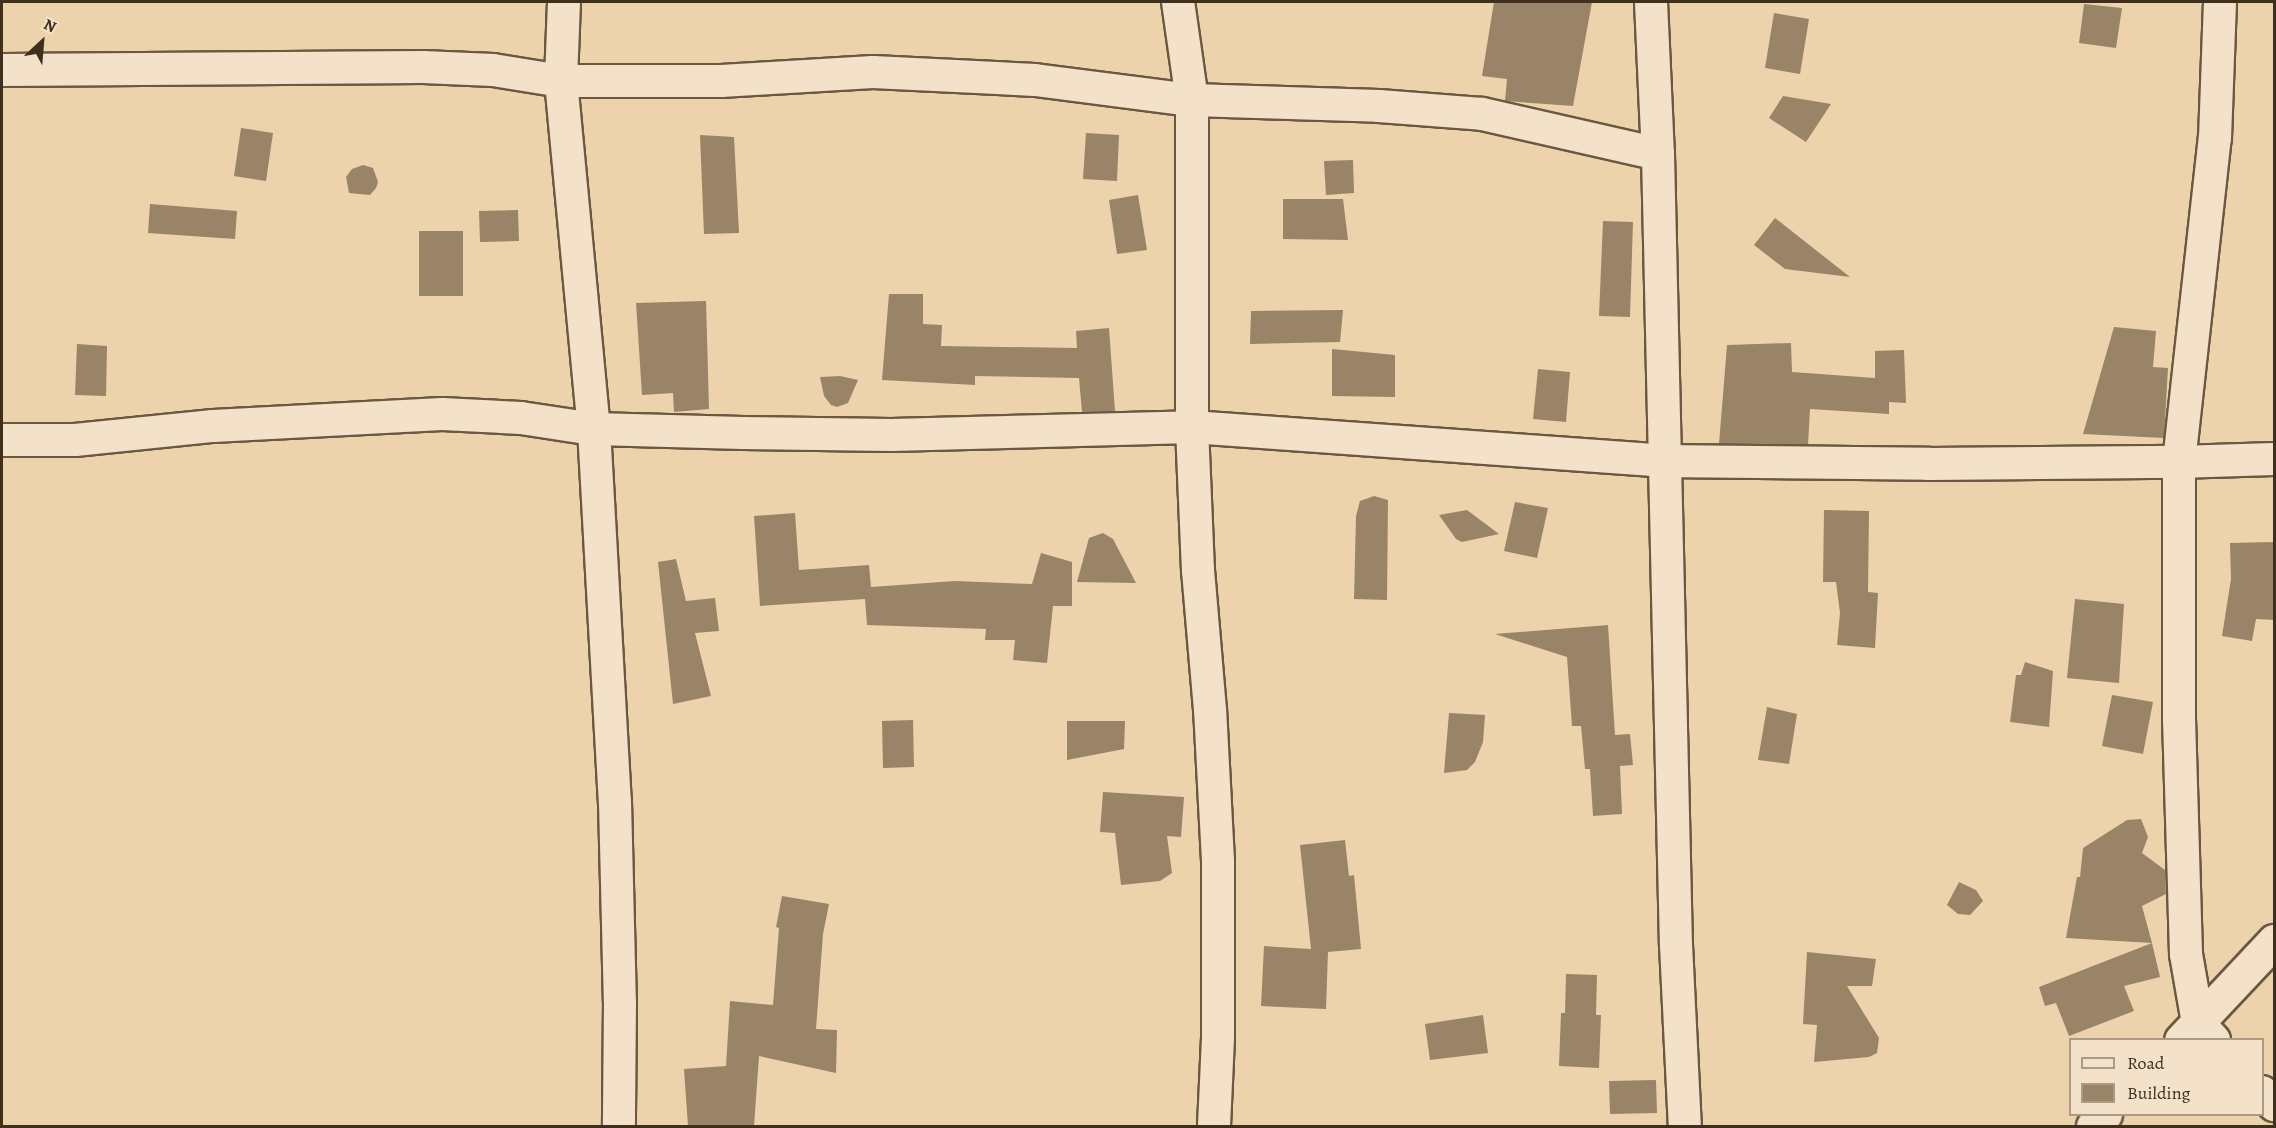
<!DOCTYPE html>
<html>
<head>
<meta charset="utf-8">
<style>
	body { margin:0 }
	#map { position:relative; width:2276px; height:1128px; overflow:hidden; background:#ecd3ac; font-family:Alegreya,serif }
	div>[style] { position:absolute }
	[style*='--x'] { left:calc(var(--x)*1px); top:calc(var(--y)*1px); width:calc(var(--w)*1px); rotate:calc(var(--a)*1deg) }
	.building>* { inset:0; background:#998467 }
	.roads { filter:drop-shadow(2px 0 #6a5841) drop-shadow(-2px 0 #6a5841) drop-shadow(0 2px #6a5841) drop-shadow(0 -2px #6a5841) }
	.street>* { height:32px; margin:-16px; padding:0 16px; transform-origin:16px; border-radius:16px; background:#f3e2c9 }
	.secondary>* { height:33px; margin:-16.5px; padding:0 16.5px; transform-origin:16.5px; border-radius:16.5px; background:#f3e2c9 }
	span { translate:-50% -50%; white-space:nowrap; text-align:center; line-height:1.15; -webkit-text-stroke:6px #f3e2c9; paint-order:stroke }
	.frame { position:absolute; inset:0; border:3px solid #3f2f1d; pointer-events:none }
	.legend { position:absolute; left:2069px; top:1038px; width:195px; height:78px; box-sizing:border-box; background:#f3e2c9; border:2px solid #ab9a84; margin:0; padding:8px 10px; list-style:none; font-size:18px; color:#3f2f1d }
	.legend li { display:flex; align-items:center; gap:12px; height:30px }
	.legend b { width:30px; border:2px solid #ab9a84 }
	.north { position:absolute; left:12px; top:12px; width:60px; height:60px; -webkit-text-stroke:4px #f3e2c9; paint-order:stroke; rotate:26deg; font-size:16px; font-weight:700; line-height:24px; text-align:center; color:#3f2f1d }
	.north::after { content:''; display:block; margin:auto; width:21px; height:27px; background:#3f2f1d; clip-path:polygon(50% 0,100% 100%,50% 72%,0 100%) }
</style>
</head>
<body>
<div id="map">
	<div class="building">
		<div style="clip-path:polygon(1494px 2px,1592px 2px,1573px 106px,1505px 101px,1507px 79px,1482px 76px)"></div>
		<div style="clip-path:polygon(2084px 4px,2122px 8px,2116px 48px,2079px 43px)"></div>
		<div style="clip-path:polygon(1774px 13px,1809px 19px,1800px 74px,1765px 68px)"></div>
		<div style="clip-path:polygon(1783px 96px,1831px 104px,1806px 142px,1769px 118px)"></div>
		<div style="clip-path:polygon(241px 128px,273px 133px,266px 181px,234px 176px)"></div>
		<div style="clip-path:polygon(1086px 133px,1119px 135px,1117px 181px,1083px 179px)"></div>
		<div style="clip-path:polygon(700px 135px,734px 137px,739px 233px,704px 234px)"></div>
		<div style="clip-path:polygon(1353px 160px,1354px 193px,1326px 195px,1324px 161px)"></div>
		<div style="clip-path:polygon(363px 165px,373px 168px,378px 182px,376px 188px,370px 195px,349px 193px,346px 177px,352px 169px)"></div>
		<div style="clip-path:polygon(1138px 195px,1147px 250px,1117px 254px,1109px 200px)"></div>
		<div style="clip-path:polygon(1283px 199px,1343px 199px,1348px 240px,1283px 239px)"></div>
		<div style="clip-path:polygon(150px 204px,237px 211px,235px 239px,148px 233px)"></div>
		<div style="clip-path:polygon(518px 210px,519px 241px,480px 242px,479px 211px)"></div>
		<div style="clip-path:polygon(1775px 218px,1850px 277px,1785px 269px,1754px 245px)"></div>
		<div style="clip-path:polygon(1603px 221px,1633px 222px,1630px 317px,1599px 316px)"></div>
		<div style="clip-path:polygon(419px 231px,463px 231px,463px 296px,419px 296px)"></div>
		<div style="clip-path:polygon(889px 294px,923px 294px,923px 324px,942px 325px,941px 346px,1077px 348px,1076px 331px,1109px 328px,1115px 411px,1082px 412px,1079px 378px,975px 376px,975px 385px,882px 380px)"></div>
		<div style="clip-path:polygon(706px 301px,709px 409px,674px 412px,673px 393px,642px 395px,636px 303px)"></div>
		<div style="clip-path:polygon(1343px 310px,1340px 342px,1250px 344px,1251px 311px)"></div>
		<div style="clip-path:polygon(2114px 327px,2156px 331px,2153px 367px,2168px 368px,2164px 438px,2083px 434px)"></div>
		<div style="clip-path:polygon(1791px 343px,1792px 372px,1875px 378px,1875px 351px,1904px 350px,1906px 403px,1889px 402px,1889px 414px,1810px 409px,1808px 445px,1719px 444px,1727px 345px)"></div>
		<div style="clip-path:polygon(77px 344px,107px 346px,106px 396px,75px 395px)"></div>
		<div style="clip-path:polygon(1332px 349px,1395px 355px,1395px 397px,1332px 396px)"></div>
		<div style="clip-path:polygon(1538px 369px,1570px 372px,1566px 422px,1533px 419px)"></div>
		<div style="clip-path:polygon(840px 376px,858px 380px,848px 403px,837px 407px,831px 405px,824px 396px,820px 377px)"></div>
		<div style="clip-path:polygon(1374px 496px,1388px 500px,1387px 600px,1354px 599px,1356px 516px,1360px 501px)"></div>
		<div style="clip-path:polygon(1515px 502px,1548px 508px,1537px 558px,1504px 551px)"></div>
		<div style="clip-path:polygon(1467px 510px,1499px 534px,1462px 542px,1456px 539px,1439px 515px)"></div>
		<div style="clip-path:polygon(1824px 510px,1869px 511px,1868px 592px,1878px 593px,1875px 648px,1837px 645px,1840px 613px,1836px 582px,1823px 582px)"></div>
		<div style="clip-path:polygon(795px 513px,799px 570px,869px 565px,871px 587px,955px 581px,1032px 584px,1041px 553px,1072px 562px,1072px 606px,1053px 606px,1047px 663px,1013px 660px,1015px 640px,985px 640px,986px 629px,867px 625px,865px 599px,760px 606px,754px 516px)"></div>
		<div style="clip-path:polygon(1103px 533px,1113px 539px,1136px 583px,1077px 582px,1089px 538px)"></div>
		<div style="clip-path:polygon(2274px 542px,2274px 620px,2256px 619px,2252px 641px,2222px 636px,2231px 579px,2230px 543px)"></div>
		<div style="clip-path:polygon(676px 559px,686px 601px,715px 598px,719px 631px,695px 633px,711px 696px,673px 704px,658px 562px)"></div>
		<div style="clip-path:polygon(2075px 599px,2124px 604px,2119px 683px,2067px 678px)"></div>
		<div style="clip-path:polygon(1608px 625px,1615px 735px,1630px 734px,1633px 765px,1620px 766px,1622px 814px,1593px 816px,1590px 769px,1585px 769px,1581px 726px,1572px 726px,1567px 657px,1495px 634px)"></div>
		<div style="clip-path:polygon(2025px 662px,2053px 671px,2049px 727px,2010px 722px,2016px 675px,2021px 675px)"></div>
		<div style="clip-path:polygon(2112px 695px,2153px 702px,2143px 754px,2102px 746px)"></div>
		<div style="clip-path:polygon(1767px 707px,1797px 714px,1789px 764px,1758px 760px)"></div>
		<div style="clip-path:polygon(1449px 713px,1485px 715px,1483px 742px,1475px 762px,1467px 770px,1444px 773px)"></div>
		<div style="clip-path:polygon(913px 720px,914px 767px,883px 768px,882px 721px)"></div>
		<div style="clip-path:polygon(1067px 721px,1125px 721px,1124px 749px,1067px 760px)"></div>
		<div style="clip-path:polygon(1103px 792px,1184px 797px,1181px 837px,1167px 836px,1172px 873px,1160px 881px,1121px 885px,1115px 833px,1100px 832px)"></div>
		<div style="clip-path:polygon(2141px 819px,2148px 837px,2142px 853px,2165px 870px,2166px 894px,2142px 906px,2152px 943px,2066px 938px,2077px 877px,2080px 877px,2083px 848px,2127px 820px)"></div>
		<div style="clip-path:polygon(1345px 840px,1349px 876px,1354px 875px,1361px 949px,1328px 952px,1326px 1009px,1261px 1006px,1264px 946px,1311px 949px,1300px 845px)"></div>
		<div style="clip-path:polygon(1959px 882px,1976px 890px,1983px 901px,1970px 915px,1958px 914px,1947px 905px)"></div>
		<div style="clip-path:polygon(782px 896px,829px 904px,823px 934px,816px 1029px,837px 1030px,836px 1073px,759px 1056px,754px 1126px,688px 1126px,684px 1069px,726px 1066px,730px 1001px,773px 1005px,779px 928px,776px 927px)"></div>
		<div style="clip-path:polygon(2152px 943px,2160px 977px,2124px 986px,2134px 1011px,2069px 1036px,2056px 1003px,2045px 1006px,2039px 987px)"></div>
		<div style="clip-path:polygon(1807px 952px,1876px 959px,1872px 986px,1847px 986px,1879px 1038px,1877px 1053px,1869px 1057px,1814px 1062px,1817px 1025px,1803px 1024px)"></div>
		<div style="clip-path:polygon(1566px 974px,1597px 975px,1596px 1015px,1601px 1015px,1599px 1068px,1559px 1066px,1561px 1013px,1565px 1013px)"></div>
		<div style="clip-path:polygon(1483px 1015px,1488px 1053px,1430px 1060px,1425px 1024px)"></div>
		<div style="clip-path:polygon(1656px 1080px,1657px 1113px,1610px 1114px,1609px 1081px)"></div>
	</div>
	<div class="roads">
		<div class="street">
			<div style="--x:564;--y:2;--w:79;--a:92.2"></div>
			<div style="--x:561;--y:81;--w:350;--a:84.6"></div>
			<div style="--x:594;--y:429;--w:374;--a:86.8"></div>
			<div style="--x:615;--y:802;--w:200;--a:88.6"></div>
			<div style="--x:620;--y:1002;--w:124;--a:90.5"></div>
			<div style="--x:1651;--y:2;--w:152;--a:87.4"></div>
			<div style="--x:1658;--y:154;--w:791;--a:88.7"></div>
			<div style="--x:1676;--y:945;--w:181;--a:87.2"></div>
			<div style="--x:2;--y:70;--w:421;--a:-0.4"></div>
			<div style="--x:423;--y:67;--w:70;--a:2.5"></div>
			<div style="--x:493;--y:70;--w:69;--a:9.2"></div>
			<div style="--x:561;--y:81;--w:160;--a:0"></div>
			<div style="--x:721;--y:81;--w:152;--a:-3.4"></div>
			<div style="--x:873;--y:72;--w:162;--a:2.8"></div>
			<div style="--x:1035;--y:80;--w:158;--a:7.3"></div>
			<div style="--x:1192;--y:100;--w:187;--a:1.8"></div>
			<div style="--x:1379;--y:106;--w:103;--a:4.4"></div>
			<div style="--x:1482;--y:114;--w:180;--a:12.8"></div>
			<div style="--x:2;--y:440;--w:73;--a:0"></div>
			<div style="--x:75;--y:440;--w:139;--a:-5.8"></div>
			<div style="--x:213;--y:426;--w:229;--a:-3"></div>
			<div style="--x:442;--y:414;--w:79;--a:2.9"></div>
			<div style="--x:521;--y:418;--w:74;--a:8.6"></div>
			<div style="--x:594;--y:429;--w:149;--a:1.5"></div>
			<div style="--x:743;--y:433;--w:148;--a:0.8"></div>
			<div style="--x:891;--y:435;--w:301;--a:-1.5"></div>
			<div style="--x:1192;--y:427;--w:327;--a:-90"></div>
			<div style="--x:1192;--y:100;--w:99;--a:-98.1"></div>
			<div style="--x:2214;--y:1040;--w:23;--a:-133"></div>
			<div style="--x:2198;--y:1023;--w:70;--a:-99.9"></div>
			<div style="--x:2186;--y:954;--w:234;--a:-91.7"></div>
			<div style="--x:2179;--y:720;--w:258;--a:-90"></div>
			<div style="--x:2179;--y:462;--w:326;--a:-83.7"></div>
			<div style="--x:2215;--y:138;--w:136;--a:-87.9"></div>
			<div style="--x:2262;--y:1092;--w:18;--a:47"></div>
			<div style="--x:1214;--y:1126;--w:89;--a:-87.4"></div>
			<div style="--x:1218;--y:1037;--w:176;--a:-90"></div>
			<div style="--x:1218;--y:861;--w:151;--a:-93"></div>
			<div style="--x:1210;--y:710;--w:140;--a:-94.9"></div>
			<div style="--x:1198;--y:571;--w:144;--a:-92.4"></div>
			<div style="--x:1192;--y:427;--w:473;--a:4.1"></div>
			<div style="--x:1664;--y:461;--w:265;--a:0.6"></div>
			<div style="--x:1929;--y:464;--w:250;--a:-0.5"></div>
			<div style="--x:2179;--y:462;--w:95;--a:-1.8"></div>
		</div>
		<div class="secondary">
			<div style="--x:2181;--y:1040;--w:136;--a:-46.8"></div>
			<div style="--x:2093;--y:1126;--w:17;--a:-45"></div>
		</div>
	</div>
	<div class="frame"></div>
	<ul class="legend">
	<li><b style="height:8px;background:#f3e2c9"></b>Road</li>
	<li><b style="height:16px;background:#998467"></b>Building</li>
	</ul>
	<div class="north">N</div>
</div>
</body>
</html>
